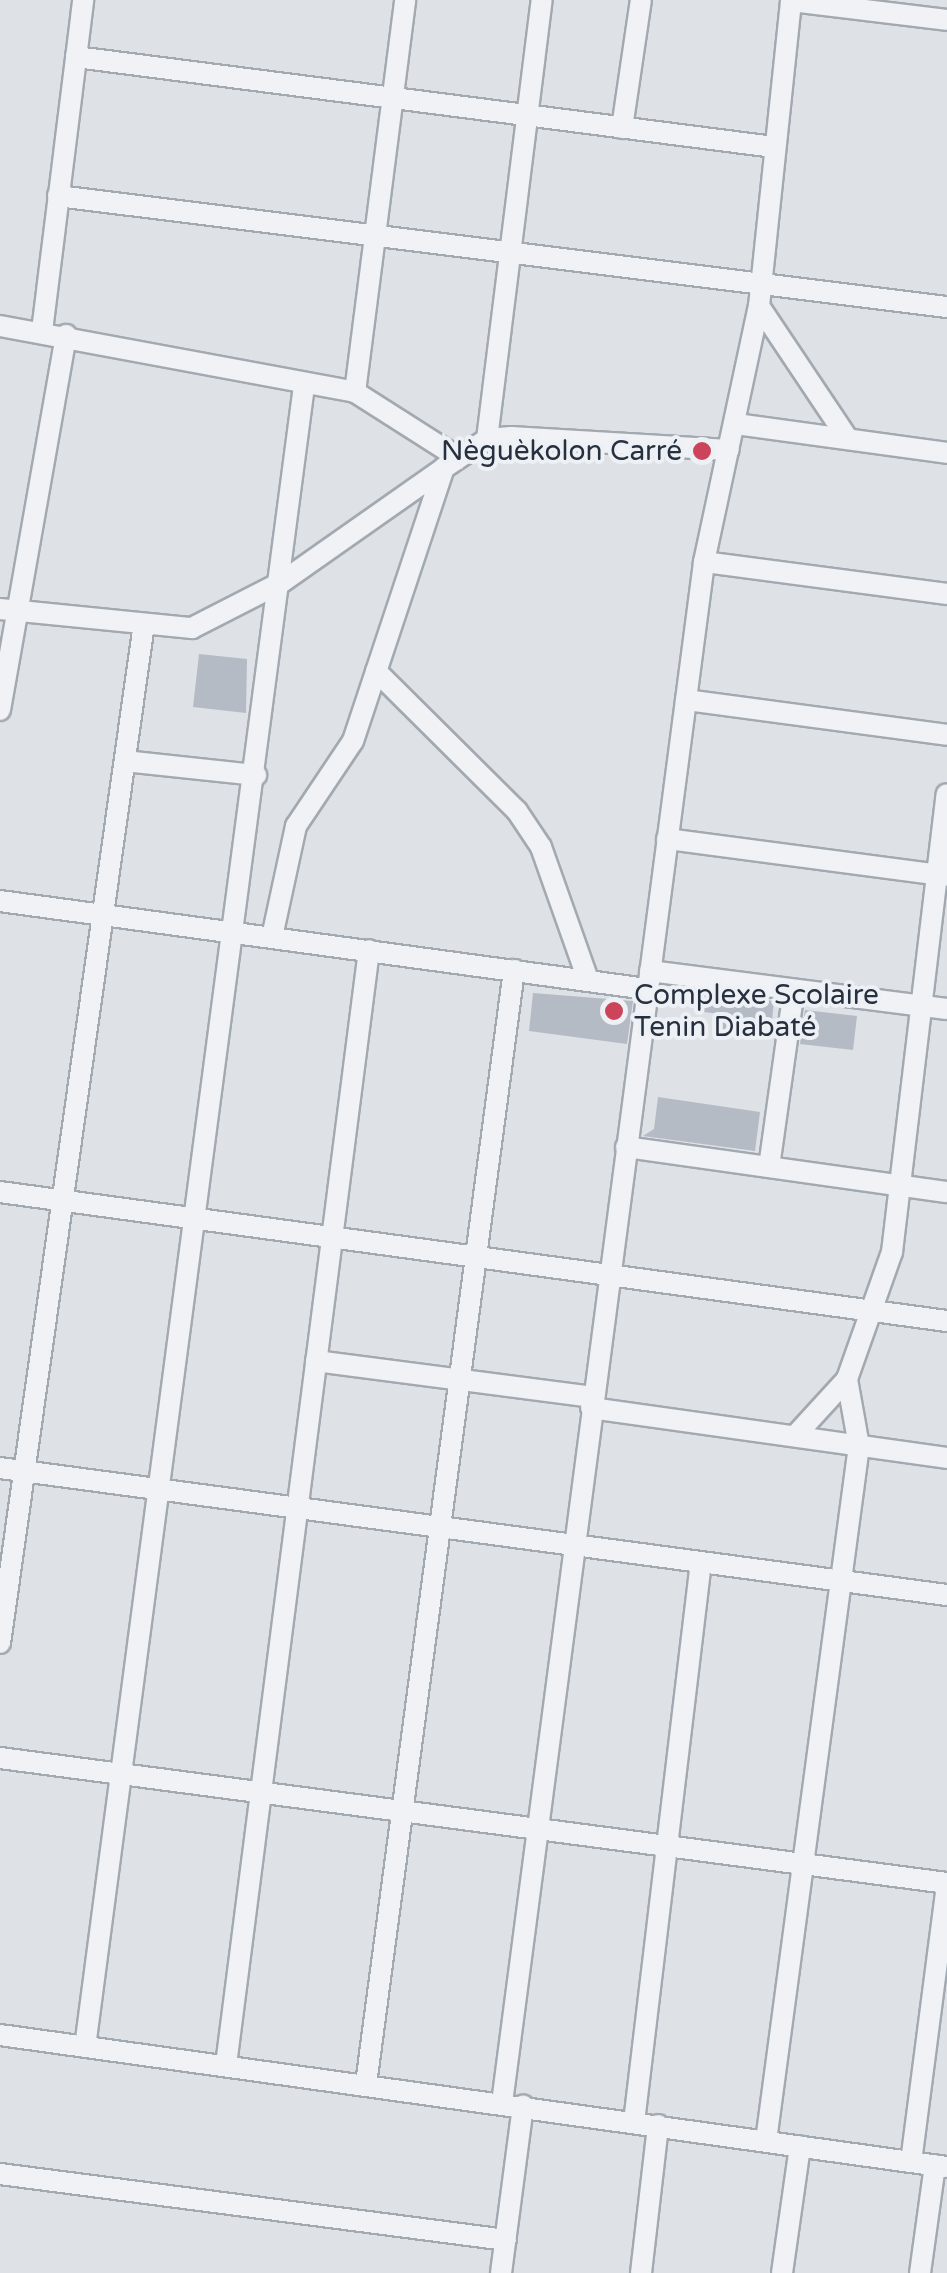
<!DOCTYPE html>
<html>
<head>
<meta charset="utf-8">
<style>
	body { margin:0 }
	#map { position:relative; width:947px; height:2273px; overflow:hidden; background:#dee2e7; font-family:"Varela Round",sans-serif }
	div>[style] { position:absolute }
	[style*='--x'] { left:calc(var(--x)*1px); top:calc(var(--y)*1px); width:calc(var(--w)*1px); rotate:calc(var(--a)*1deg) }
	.building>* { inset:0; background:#b5bbc4 }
	.roads { filter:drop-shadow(2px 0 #a3a9b1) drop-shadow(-2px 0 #a3a9b1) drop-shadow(0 2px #a3a9b1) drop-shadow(0 -2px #a3a9b1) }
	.minor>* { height:20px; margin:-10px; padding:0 10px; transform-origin:10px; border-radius:10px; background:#f0f2f6 }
	.dots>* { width:28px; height:28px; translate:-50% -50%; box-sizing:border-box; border:5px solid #edf1f5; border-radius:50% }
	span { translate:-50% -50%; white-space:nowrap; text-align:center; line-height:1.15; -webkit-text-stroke:8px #edf1f5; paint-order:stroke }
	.poi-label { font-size:28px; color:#27303e }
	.right { translate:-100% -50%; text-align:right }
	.left { translate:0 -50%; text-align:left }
</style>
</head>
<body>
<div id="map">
	<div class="building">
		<div style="clip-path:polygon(199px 654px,247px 659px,246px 713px,193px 707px)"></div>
		<div style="clip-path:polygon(533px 993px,633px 1001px,627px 1044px,529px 1031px)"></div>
		<div style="clip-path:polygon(699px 994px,774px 1001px,772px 1021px,756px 1018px,756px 1034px,719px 1030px,720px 1014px,696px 1011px)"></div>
		<div style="clip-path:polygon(805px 1010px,857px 1016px,853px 1050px,800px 1044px)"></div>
		<div style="clip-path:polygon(658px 1097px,760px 1112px,755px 1151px,643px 1136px,654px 1129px)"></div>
	</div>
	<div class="roads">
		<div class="minor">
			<div style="--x:791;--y:1;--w:157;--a:6.9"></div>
			<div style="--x:76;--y:57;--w:704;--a:7.35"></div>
			<div style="--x:622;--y:128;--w:129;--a:-81.6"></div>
			<div style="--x:58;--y:196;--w:896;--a:7.12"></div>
			<div style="--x:759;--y:306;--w:160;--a:56.2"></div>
			<div style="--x:0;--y:326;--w:361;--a:10.5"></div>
			<div style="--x:355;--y:392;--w:121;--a:32.5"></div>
			<div style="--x:42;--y:331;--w:334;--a:-82.9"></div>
			<div style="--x:355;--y:392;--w:395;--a:-82.7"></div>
			<div style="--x:736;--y:424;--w:213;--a:7.8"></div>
			<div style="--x:487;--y:439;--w:442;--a:-82.9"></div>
			<div style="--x:704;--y:562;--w:245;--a:7.5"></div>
			<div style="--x:0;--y:609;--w:193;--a:5.7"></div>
			<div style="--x:192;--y:628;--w:101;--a:-27.1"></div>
			<div style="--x:282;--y:582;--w:197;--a:-35.1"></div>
			<div style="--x:376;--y:671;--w:199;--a:44.8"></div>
			<div style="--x:517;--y:811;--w:43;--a:56.3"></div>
			<div style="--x:541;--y:847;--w:141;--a:70.5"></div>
			<div style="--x:686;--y:700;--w:263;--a:7.6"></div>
			<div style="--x:0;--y:710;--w:381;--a:-80"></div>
			<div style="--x:125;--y:761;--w:132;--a:6.1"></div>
			<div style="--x:667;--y:839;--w:282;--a:7.5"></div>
			<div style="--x:0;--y:901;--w:653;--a:7.75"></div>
			<div style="--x:272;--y:937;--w:114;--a:-77.8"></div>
			<div style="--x:296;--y:826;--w:102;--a:-56.2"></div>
			<div style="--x:353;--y:741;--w:288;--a:-71.6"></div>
			<div style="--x:444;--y:468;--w:52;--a:-34"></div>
			<div style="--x:487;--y:439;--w:24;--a:-5"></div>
			<div style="--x:511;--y:437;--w:218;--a:3.4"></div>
			<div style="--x:650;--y:971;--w:299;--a:7.3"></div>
			<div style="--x:626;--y:1147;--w:324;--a:8"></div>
			<div style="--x:769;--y:1167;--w:179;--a:-82"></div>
			<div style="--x:0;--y:1192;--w:956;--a:7.76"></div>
			<div style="--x:316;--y:1361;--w:279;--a:7.4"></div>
			<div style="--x:591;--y:1408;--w:359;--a:8"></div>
			<div style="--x:795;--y:1436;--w:77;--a:-47.6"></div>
			<div style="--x:0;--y:1468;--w:955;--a:7.64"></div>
			<div style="--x:0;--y:1643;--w:1023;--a:-81.96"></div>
			<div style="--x:0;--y:1758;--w:955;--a:7.52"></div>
			<div style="--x:0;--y:2035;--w:956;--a:7.94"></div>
			<div style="--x:85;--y:2047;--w:1675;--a:-82.49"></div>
			<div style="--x:226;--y:2065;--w:1124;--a:-82.69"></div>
			<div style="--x:366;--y:2084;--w:1124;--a:-82.43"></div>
			<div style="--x:502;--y:2103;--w:1554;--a:-82.53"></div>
			<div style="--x:704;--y:562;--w:262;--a:-77.9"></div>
			<div style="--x:759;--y:306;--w:308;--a:-84"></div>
			<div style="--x:634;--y:2122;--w:564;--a:-83.18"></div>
			<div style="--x:766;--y:2141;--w:701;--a:-82.38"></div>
			<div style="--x:859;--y:1446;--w:68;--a:-100.2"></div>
			<div style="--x:847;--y:1379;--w:135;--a:-70.5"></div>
			<div style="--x:892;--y:1252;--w:461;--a:-83.2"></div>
			<div style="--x:911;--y:2162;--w:280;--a:-82.6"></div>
			<div style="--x:0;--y:2174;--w:510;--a:7.43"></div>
			<div style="--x:501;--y:2273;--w:169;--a:-82.5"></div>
			<div style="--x:641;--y:2273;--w:149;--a:-83.4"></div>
			<div style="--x:782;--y:2273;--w:128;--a:-81.9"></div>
			<div style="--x:920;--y:2273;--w:109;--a:-82.1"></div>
		</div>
	</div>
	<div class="dots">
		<div style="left:702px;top:451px;background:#cc445a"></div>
		<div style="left:614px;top:1011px;background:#cc445a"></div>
	</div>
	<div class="poi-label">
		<span class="right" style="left:682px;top:451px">Nèguèkolon Carré</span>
		<span class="left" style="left:634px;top:1011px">Complexe Scolaire<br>Tenin Diabaté</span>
	</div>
</div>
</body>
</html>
